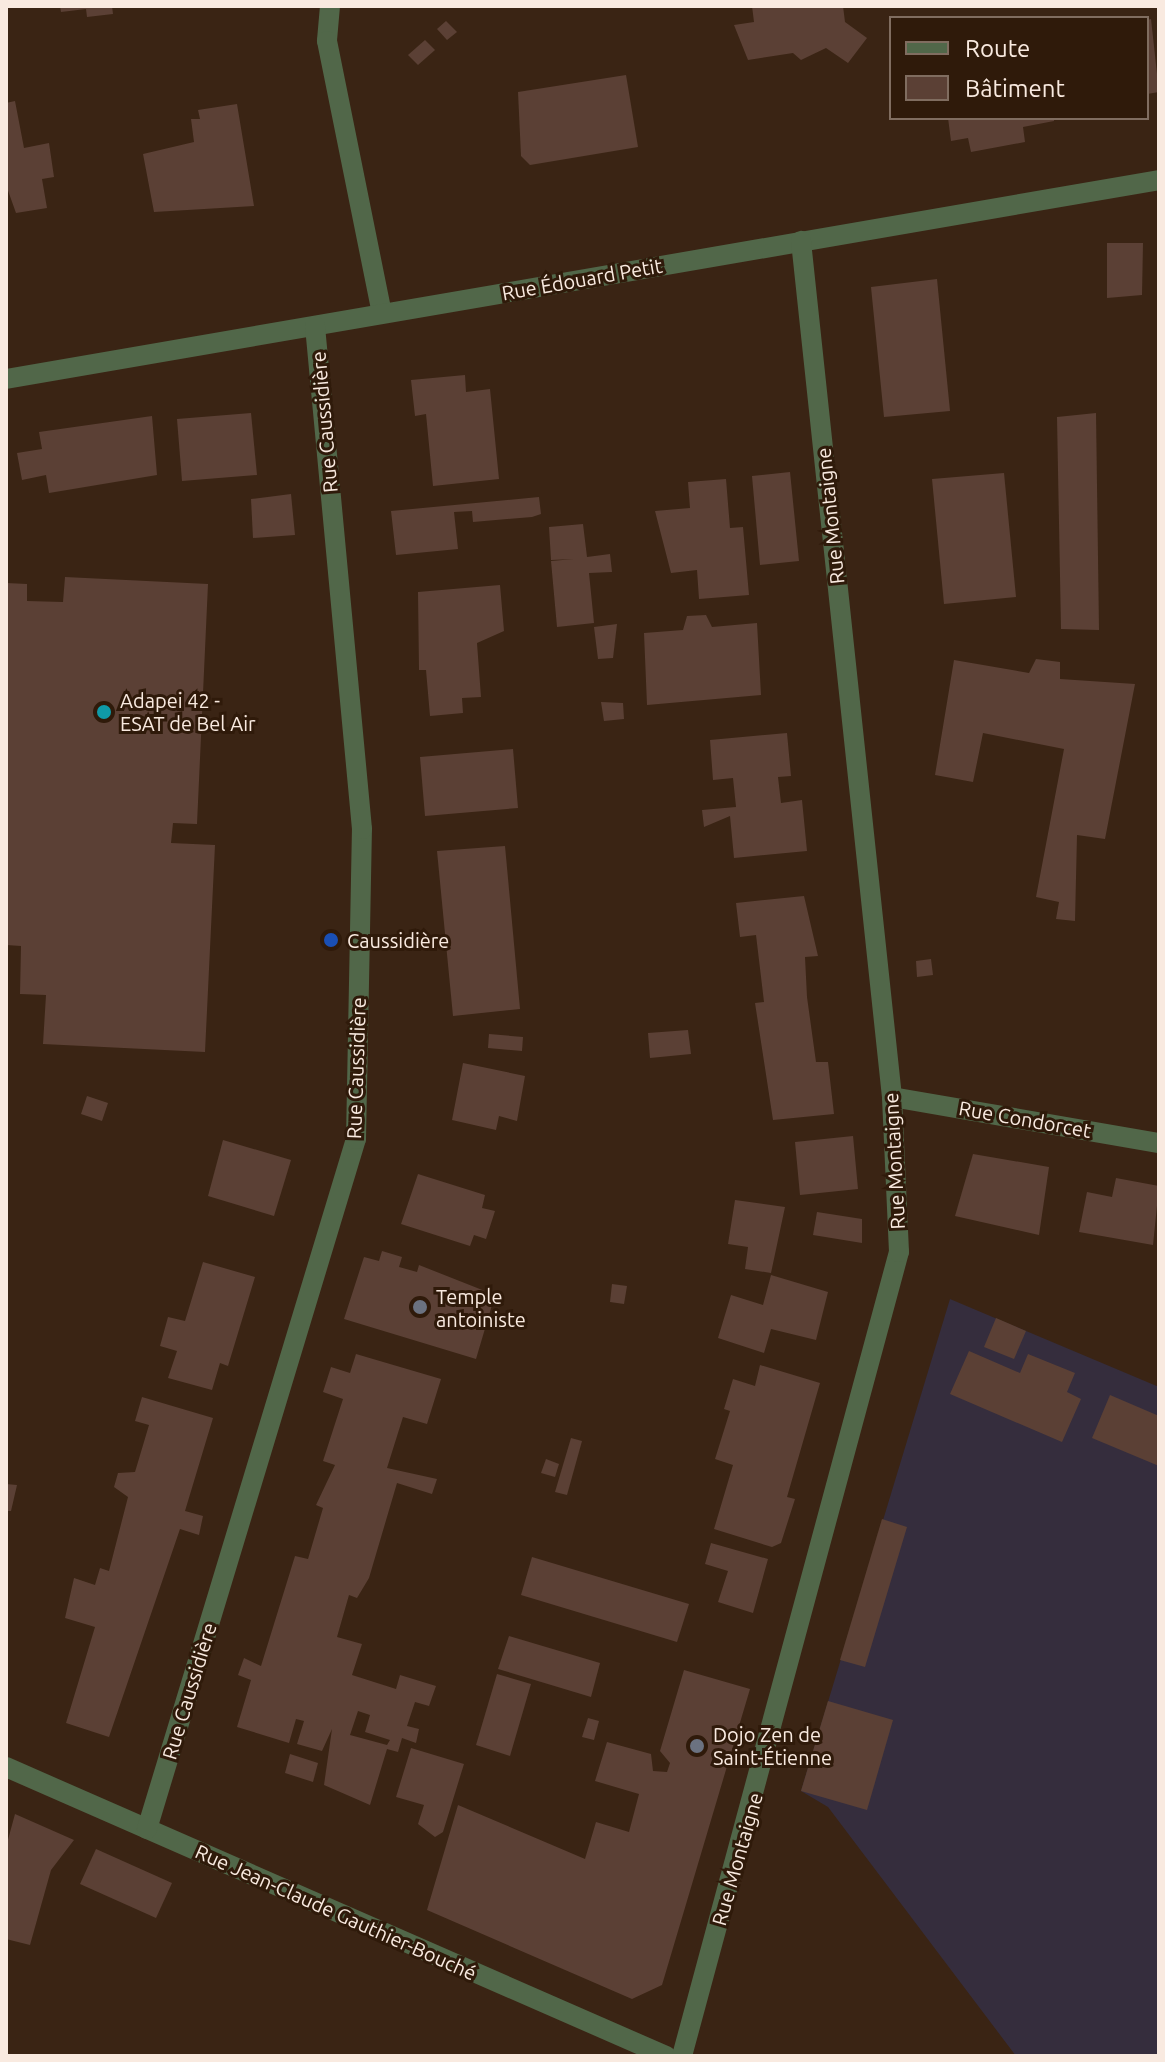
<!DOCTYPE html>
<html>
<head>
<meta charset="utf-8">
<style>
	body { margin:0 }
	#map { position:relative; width:1165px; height:2062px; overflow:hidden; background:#3a2414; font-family:Ubuntu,sans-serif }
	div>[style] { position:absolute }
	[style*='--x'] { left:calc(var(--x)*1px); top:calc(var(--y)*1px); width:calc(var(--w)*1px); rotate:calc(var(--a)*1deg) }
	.education>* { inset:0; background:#352d3d }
	.building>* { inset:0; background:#5b4035 }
	.lane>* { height:20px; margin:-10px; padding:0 10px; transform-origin:10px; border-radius:10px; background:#516749 }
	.street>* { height:20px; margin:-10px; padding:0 10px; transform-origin:10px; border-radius:10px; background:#516749 }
	.dots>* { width:22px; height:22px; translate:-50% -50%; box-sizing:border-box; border:4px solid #2f1a0a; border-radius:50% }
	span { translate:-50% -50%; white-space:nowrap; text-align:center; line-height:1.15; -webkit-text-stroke:6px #2f1a0a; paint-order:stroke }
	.street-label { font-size:20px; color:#f9eae0 }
	.poi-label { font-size:20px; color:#f9eae0 }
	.left { translate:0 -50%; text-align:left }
	.frame { position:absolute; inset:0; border:8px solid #f9eae0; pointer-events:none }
	.legend { position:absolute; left:889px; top:16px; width:260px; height:104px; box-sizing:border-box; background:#2f1a0a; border:2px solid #806d60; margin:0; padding:10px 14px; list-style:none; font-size:24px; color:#f9eae0 }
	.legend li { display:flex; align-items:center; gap:16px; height:40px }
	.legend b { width:40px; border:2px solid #806d60 }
</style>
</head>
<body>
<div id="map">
	<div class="education">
		<div style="clip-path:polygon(950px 1299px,1159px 1387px,1159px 2056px,1016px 2056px,828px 1807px,801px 1791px)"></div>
	</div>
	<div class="building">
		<div style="clip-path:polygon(60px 6px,112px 6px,113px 14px,87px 17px,86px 9px,61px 12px)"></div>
		<div style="clip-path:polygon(752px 6px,843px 6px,845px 22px,867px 38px,848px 63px,826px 48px,801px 60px,793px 53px,748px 60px,734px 25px,754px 22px)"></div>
		<div style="clip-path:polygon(1151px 19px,1159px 92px,1147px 94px,1147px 20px)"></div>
		<div style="clip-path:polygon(446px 21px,457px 32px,447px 40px,437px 29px)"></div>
		<div style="clip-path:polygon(425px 40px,435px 50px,418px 65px,408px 55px)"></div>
		<div style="clip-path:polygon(626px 75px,638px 147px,530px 165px,521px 156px,518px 92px)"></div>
		<div style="clip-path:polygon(15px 101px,24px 148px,49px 143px,54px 177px,42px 179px,47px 208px,16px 213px,6px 185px,6px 103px)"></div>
		<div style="clip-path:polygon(237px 104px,254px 206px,154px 212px,143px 154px,194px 142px,191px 119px,200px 119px,198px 110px)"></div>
		<div style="clip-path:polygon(948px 118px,1054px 118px,1054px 121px,1023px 127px,1025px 142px,971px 152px,968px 138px,951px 141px)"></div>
		<div style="clip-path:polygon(1107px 243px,1143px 243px,1142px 295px,1107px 298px)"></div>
		<div style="clip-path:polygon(937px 279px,950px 411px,884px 417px,871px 287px)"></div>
		<div style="clip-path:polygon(465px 375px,466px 392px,490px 389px,499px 479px,433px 486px,426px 414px,415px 416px,411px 380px)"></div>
		<div style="clip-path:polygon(251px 413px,257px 475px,182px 481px,177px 419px)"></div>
		<div style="clip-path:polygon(1096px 413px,1099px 630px,1061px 629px,1057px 417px)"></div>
		<div style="clip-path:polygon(152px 416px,157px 475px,49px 493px,46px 475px,22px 480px,17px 453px,42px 449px,39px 432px)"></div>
		<div style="clip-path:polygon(790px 472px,799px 561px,760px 565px,752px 476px)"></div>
		<div style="clip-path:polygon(1004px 473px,1016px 597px,944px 604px,932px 479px)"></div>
		<div style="clip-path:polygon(726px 479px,730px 528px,743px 527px,749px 595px,699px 599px,697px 570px,671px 573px,655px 511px,690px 508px,688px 482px)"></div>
		<div style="clip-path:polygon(291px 494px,295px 535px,253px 538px,251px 499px)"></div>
		<div style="clip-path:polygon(539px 497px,541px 514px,532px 517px,473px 522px,472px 511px,454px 512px,458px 549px,396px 555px,391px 511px)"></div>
		<div style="clip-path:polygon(583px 524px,587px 557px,610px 554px,612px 572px,589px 573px,594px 623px,557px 627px,551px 561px,574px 559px,551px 560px,549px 527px)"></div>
		<div style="clip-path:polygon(65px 577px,208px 584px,197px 824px,173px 823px,171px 843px,215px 845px,205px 1052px,43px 1044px,46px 995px,20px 994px,21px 946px,6px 945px,6px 583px,27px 584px,27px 601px,63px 602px)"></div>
		<div style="clip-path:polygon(500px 585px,504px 631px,477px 643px,481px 697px,462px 698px,463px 713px,430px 716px,426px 670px,419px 670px,418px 592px)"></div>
		<div style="clip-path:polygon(706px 615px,712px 627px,757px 623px,761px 695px,647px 705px,644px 633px,683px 630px,687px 616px)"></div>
		<div style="clip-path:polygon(617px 624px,613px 658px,598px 659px,594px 627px)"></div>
		<div style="clip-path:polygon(1036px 659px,1060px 662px,1060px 679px,1135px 684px,1105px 839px,1077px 835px,1075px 921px,1056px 919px,1059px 902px,1036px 897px,1064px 749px,983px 733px,973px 782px,935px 775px,954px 660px,1029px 673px)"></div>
		<div style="clip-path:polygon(601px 702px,623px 703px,624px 719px,604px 721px)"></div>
		<div style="clip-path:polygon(787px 733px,791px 776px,778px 777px,781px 803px,802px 800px,807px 851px,734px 858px,730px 816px,704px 827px,702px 810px,736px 807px,733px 778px,713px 780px,710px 740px)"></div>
		<div style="clip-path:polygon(513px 749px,518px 808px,425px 816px,420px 757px)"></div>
		<div style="clip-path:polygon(505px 846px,520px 1009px,453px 1016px,437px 851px)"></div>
		<div style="clip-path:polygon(804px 896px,818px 956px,805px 957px,807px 997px,816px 1062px,828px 1062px,834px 1114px,773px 1120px,755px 1003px,764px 1002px,756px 935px,740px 937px,736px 903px)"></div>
		<div style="clip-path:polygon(931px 959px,933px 975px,917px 977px,916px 961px)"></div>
		<div style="clip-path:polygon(688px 1030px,691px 1054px,650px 1058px,648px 1033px)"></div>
		<div style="clip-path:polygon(489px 1034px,523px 1037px,522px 1051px,488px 1048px)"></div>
		<div style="clip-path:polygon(463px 1063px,525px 1076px,517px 1121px,499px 1116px,496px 1130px,452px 1120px)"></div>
		<div style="clip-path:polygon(87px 1096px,108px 1103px,102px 1121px,81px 1114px)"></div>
		<div style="clip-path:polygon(853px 1136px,858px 1189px,800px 1195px,795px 1142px)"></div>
		<div style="clip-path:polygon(223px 1140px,291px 1160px,274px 1216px,208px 1196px)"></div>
		<div style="clip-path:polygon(973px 1154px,1049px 1167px,1039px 1235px,955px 1216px)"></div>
		<div style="clip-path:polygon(418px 1174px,485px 1195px,482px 1208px,495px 1211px,486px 1239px,474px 1235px,470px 1246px,401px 1224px)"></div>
		<div style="clip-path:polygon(1116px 1178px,1159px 1186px,1153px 1245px,1079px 1232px,1087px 1192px,1112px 1197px)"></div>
		<div style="clip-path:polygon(735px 1200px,785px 1207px,771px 1273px,745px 1269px,748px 1247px,728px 1244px)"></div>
		<div style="clip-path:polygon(817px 1212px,862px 1219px,862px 1243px,813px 1235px)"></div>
		<div style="clip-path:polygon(382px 1251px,402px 1257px,399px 1267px,417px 1272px,419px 1265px,495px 1295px,476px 1359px,344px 1319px,364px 1257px,379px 1261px)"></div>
		<div style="clip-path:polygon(203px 1262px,255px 1277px,228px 1366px,220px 1363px,212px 1390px,168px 1378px,177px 1351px,160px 1346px,168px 1317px,185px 1321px)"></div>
		<div style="clip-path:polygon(771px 1275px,828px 1292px,816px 1340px,771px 1329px,764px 1353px,718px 1338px,731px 1295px,763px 1305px)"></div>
		<div style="clip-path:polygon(612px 1284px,627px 1286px,624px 1304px,610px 1302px)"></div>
		<div style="clip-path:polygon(996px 1318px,1026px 1331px,1014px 1359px,984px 1347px)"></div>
		<div style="clip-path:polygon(969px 1351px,1020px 1373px,1028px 1354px,1075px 1373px,1067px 1392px,1081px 1399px,1062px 1442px,950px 1394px)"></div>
		<div style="clip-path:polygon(evenodd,356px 1354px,441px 1379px,427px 1424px,403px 1417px,387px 1468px,437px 1479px,432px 1494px,397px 1483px,369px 1578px,357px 1598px,349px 1595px,337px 1637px,362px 1644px,352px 1675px,396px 1689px,400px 1675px,436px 1686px,429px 1706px,415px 1702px,407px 1726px,419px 1729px,416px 1743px,402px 1738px,398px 1752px,387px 1749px,370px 1805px,324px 1785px,332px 1729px,322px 1751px,297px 1744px,304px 1721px,296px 1719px,289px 1743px,237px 1727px,251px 1680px,238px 1675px,244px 1658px,261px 1666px,295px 1556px,308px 1559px,323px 1508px,316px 1505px,335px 1465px,323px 1461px,343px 1399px,323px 1392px,331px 1367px,350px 1373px,356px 1354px,358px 1711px,370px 1715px,365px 1732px,390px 1740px,387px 1745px,350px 1735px,358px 1711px)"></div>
		<div style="clip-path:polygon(760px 1365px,820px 1383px,787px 1497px,795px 1499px,781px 1543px,772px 1547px,714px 1529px,733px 1465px,715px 1459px,730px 1411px,724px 1409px,733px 1379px,755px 1386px)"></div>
		<div style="clip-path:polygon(1110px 1395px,1159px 1416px,1159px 1466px,1092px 1438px)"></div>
		<div style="clip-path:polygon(142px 1397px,213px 1418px,185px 1511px,203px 1516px,199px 1535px,180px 1529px,109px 1737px,66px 1723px,95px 1627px,65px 1618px,74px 1578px,95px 1585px,100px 1568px,109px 1571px,128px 1497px,114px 1487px,118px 1473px,135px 1472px,149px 1425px,135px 1421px)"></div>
		<div style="clip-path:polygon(571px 1438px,582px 1441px,567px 1495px,555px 1492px)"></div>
		<div style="clip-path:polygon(546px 1459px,559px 1464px,555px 1477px,541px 1473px)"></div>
		<div style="clip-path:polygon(6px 1484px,17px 1485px,11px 1511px,6px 1511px)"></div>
		<div style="clip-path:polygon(882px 1519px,907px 1527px,865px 1667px,840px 1660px)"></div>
		<div style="clip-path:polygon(711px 1543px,768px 1559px,753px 1613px,718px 1602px,728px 1571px,705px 1564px)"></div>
		<div style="clip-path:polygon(532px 1557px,689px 1604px,677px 1642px,521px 1595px)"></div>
		<div style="clip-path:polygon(509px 1636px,600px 1663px,591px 1697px,498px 1669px)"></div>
		<div style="clip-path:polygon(684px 1670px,750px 1689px,662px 1985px,632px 1999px,427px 1910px,458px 1805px,585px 1859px,596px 1822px,629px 1832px,639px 1794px,595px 1781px,607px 1742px,651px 1754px,653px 1771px,667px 1772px,670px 1763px,660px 1751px)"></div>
		<div style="clip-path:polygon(497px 1674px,531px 1684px,510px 1756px,476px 1745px)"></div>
		<div style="clip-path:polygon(828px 1701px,893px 1720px,867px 1810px,801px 1791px)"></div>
		<div style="clip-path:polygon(588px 1718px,599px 1721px,594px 1740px,582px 1737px)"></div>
		<div style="clip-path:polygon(411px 1748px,464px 1764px,443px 1832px,435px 1837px,418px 1824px,424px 1805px,396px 1797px)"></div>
		<div style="clip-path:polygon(290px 1754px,318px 1763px,313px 1782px,285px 1773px)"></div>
		<div style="clip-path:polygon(15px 1814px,74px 1840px,51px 1870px,30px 1945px,6px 1939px,6px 1847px)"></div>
		<div style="clip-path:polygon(96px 1849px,172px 1883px,156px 1918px,80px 1884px)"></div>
	</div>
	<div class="lane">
		<div style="--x:330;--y:6;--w:35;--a:95"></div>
		<div style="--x:327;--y:41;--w:278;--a:78.6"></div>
	</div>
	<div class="street">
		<div style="--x:6;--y:379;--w:1170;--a:-9.79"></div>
		<div style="--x:892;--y:1097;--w:271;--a:9.8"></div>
		<div style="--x:6;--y:1767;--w:721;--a:23.65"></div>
		<div style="--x:147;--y:1829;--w:721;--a:-73.15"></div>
		<div style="--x:356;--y:1139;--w:310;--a:-88.9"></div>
		<div style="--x:362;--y:829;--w:505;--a:-95.34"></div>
		<div style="--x:682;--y:2056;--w:833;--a:-74.9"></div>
		<div style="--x:899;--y:1252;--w:155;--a:-92.6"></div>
		<div style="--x:892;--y:1097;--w:861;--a:-96.07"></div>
	</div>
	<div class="dots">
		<div style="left:104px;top:712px;background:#0f9aa8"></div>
		<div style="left:331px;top:940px;background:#1a4fb4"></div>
		<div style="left:420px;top:1307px;background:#6b7280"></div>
		<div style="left:697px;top:1746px;background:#6b7280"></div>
	</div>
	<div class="street-label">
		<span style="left:582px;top:279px;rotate:-10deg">Rue Édouard Petit</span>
		<span style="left:324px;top:422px;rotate:-95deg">Rue Caussidière</span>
		<span style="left:830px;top:516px;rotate:-96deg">Rue Montaigne</span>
		<span style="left:356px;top:1068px;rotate:-88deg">Rue Caussidière</span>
		<span style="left:1025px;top:1119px;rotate:10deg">Rue Condorcet</span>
		<span style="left:894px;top:1161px;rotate:-93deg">Rue Montaigne</span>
		<span style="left:189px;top:1691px;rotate:-73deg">Rue Caussidière</span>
		<span style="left:737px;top:1859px;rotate:-74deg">Rue Montaigne</span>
		<span style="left:336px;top:1912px;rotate:24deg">Rue Jean-Claude Gauthier-Bouché</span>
	</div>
	<div class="poi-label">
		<span class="left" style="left:120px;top:712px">Adapei 42 -<br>ESAT de Bel Air</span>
		<span class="left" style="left:347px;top:940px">Caussidière</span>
		<span class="left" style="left:436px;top:1308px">Temple<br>antoiniste</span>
		<span class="left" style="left:713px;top:1746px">Dojo Zen de<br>Saint-Étienne</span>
	</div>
	<div class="frame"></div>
	<ul class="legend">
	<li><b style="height:10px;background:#516749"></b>Route</li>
	<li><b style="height:22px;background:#5b4035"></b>Bâtiment</li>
	</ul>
</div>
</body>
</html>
